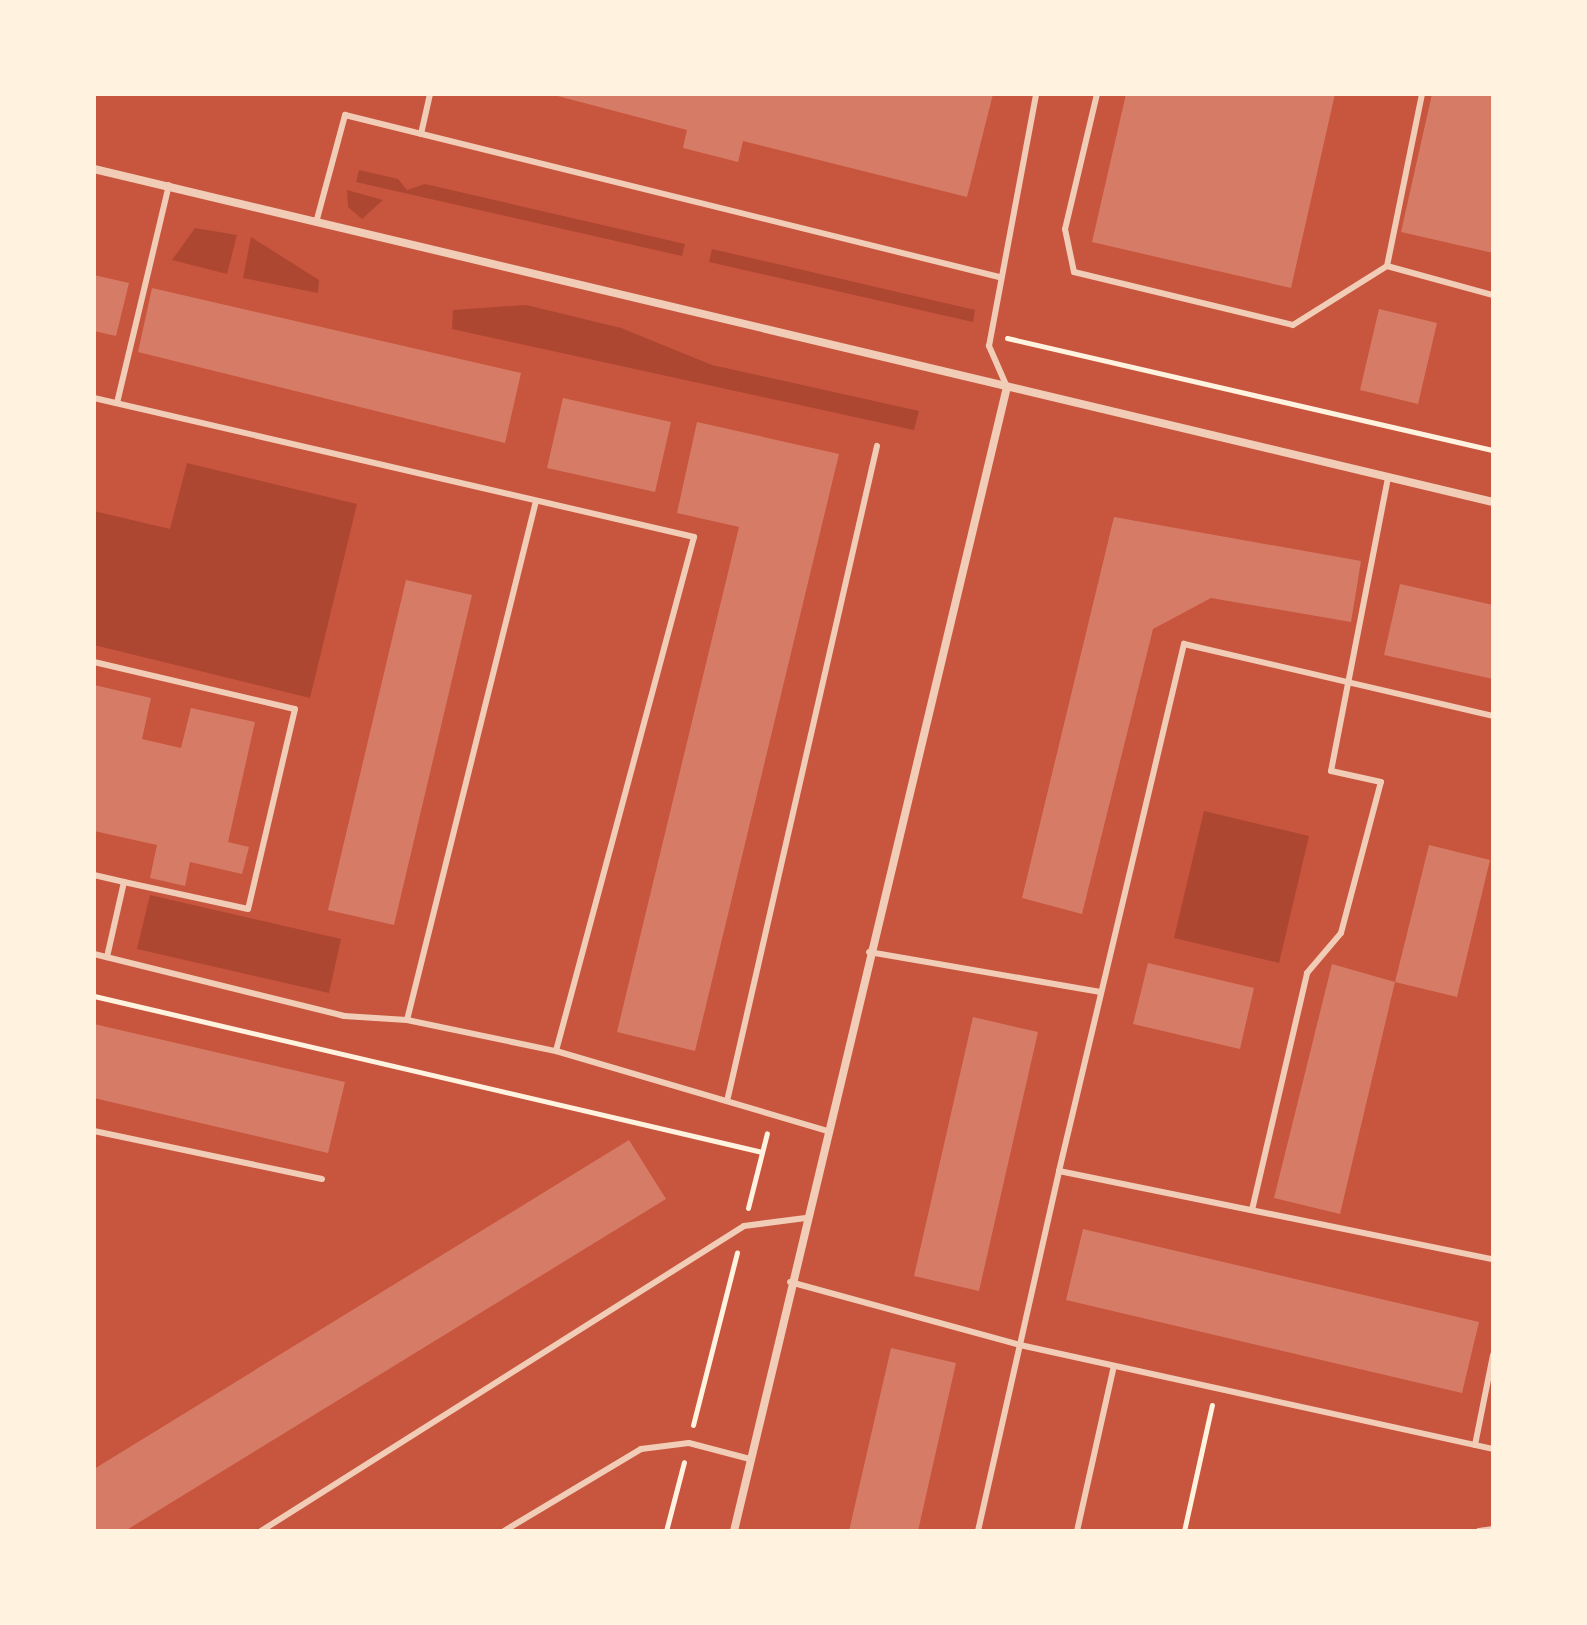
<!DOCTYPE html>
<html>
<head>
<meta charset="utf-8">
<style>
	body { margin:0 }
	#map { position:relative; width:1587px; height:1625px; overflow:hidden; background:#c8553d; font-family:"Noto Sans",sans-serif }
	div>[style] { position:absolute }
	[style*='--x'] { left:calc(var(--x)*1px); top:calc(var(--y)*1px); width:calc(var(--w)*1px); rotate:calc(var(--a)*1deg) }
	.green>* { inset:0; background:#ae4732 }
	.building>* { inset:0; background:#d67c66 }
	.path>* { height:5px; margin:-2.5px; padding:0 2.5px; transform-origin:2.5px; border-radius:2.5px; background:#fff3e0 }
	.service>* { height:6px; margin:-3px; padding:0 3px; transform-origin:3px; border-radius:3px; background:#f1ccb7 }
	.minor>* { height:8px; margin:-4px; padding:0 4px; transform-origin:4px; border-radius:4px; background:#f1ccb7 }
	span { translate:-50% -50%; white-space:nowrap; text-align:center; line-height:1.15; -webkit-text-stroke:7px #fff3e0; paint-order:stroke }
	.frame { position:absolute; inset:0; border:96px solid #fff3e0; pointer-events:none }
</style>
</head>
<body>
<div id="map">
	<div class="green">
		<div style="clip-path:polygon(359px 170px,398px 179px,407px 190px,425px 184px,685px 244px,682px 256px,356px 182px)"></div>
		<div style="clip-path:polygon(347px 190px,383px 200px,362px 219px,348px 207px)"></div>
		<div style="clip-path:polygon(195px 228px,237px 235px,227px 274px,172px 260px)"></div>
		<div style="clip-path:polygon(251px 237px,319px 280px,318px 293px,243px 278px)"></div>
		<div style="clip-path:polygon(712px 249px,975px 310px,973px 322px,709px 262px)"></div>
		<div style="clip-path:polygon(526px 305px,621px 328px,712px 365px,919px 411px,914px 430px,452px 329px,453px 310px)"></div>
		<div style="clip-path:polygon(187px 463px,357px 504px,310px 698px,94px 645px,94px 511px,170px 529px)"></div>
		<div style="clip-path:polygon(1204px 811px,1309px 836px,1279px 963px,1174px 938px)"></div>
		<div style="clip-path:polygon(150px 895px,341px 939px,329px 993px,137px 949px)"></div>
	</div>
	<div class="building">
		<div style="clip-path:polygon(550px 94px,993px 94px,967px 197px,743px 141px,738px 162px,683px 148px,687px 130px)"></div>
		<div style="clip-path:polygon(1126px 94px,1335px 94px,1291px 288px,1092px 242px)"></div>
		<div style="clip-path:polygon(1432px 94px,1493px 94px,1493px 253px,1401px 232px)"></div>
		<div style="clip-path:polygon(94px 275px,129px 283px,116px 336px,94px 331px)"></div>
		<div style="clip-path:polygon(152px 288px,521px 373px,505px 443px,138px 352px)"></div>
		<div style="clip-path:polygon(1379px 309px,1437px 323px,1418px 404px,1360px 390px)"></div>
		<div style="clip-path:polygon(563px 398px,671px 422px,655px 492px,547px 468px)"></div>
		<div style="clip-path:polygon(697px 422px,839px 454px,695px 1051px,617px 1032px,739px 527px,677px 513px)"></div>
		<div style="clip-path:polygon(1114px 517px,1361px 561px,1351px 622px,1211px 598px,1153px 629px,1082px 914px,1022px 898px)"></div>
		<div style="clip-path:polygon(406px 580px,472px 595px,394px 925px,328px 910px)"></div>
		<div style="clip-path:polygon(1400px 584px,1493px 605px,1493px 679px,1384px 655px)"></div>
		<div style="clip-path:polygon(94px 685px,151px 698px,142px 739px,181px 748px,191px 708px,255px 722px,228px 842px,249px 847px,242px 874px,190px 862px,185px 886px,150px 878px,157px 845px,94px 831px)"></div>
		<div style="clip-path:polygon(1429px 845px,1490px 860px,1457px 997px,1395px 982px)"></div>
		<div style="clip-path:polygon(1148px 963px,1254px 988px,1240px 1049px,1133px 1024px)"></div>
		<div style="clip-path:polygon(1332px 964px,1395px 982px,1340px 1214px,1274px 1198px)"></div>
		<div style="clip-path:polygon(973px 1017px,1038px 1032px,979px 1291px,914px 1276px)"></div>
		<div style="clip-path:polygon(94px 1024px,345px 1082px,328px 1153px,94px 1098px)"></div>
		<div style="clip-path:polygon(629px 1140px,666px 1199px,125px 1531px,94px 1531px,94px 1469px)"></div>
		<div style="clip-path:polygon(1083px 1229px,1479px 1322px,1462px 1393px,1066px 1300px)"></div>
		<div style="clip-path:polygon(891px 1348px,956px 1363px,918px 1531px,849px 1531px)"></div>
	</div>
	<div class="path">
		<div style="--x:1007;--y:338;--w:499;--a:13"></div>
		<div style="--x:94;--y:996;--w:686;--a:13.14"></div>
		<div style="--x:748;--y:1208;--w:77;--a:-75.8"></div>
		<div style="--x:693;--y:1425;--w:178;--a:-75.7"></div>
		<div style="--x:666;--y:1531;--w:71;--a:-75.4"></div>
		<div style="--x:1184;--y:1531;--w:129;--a:-77.5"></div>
	</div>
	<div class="service">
		<div style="--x:1097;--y:94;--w:139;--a:103.3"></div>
		<div style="--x:1065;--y:229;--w:44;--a:78.2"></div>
		<div style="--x:1074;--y:272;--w:225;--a:13.6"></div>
		<div style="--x:1293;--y:325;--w:111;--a:-32.1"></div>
		<div style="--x:1387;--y:266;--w:110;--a:15.3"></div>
		<div style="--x:421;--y:134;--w:41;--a:-77.3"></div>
		<div style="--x:317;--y:219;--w:108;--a:-74.9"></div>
		<div style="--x:345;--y:115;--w:674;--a:13.91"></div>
		<div style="--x:1387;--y:266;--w:176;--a:-78.5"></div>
		<div style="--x:1007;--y:387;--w:45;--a:-113.7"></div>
		<div style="--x:989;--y:346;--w:256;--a:-79.4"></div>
		<div style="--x:94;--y:398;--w:616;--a:13.04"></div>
		<div style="--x:694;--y:537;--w:532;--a:105.03"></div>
		<div style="--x:117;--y:403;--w:224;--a:-76.6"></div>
		<div style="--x:94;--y:662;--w:206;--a:13.2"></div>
		<div style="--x:295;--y:709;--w:205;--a:103.2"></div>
		<div style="--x:248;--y:909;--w:127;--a:-167.7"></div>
		<div style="--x:124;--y:882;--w:77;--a:102.8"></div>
		<div style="--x:94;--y:875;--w:31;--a:13"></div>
		<div style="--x:869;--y:952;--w:235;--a:9.8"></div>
		<div style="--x:94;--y:954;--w:258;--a:13.9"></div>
		<div style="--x:344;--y:1016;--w:63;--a:3.6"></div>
		<div style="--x:407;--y:1020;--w:535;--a:-76.04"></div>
		<div style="--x:407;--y:1020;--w:152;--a:11.8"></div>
		<div style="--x:556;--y:1051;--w:280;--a:16.4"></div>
		<div style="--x:728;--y:1097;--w:668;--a:-77.11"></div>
		<div style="--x:94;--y:1131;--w:233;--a:11.9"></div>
		<div style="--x:1059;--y:1171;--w:542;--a:-76.66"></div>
		<div style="--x:1184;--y:644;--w:317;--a:13.1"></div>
		<div style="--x:1252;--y:1210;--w:243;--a:-76.9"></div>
		<div style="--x:1307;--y:973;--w:52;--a:-49.6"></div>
		<div style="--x:1341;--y:933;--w:156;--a:-75.2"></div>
		<div style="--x:1381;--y:782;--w:51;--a:-167.6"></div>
		<div style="--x:1331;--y:771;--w:299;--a:-79"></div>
		<div style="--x:790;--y:1282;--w:238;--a:15.3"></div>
		<div style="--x:1020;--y:1345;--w:484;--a:12.4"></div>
		<div style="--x:1475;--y:1445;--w:92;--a:-78.7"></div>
		<div style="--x:261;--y:1531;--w:571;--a:-32.27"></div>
		<div style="--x:744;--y:1226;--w:62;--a:-7.5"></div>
		<div style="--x:504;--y:1531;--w:160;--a:-30.9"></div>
		<div style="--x:641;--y:1449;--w:48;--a:-7.1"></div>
		<div style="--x:689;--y:1443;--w:63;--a:14.7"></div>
		<div style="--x:978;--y:1531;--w:369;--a:-77.3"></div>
		<div style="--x:1059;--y:1171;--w:443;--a:11.5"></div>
		<div style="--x:1077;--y:1531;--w:169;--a:-77.4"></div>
		<div style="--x:1479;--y:1531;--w:14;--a:-8"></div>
	</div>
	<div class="minor">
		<div style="--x:94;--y:169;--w:1438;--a:13.39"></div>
		<div style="--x:734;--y:1531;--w:1176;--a:-76.58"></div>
	</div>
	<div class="frame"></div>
</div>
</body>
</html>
